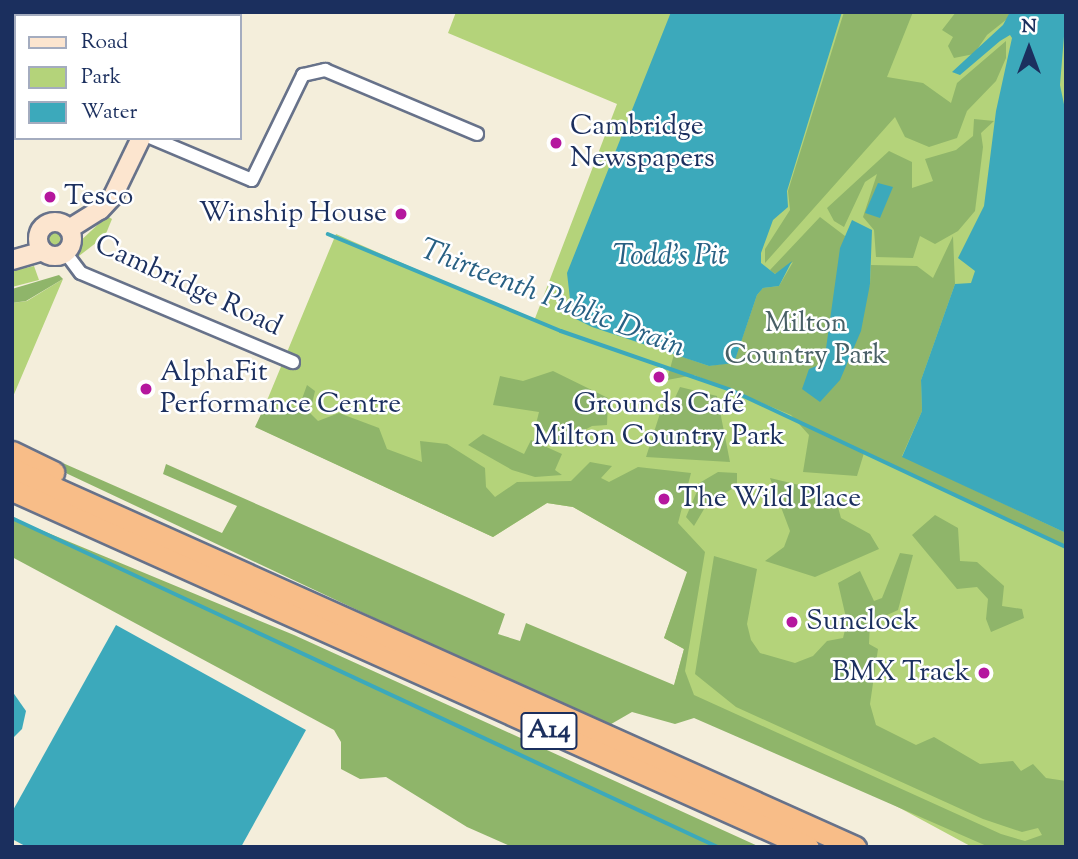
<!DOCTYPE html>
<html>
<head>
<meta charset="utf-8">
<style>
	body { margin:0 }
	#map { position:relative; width:1078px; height:859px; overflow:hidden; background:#f4eedb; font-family:"Sorts Mill Goudy",serif }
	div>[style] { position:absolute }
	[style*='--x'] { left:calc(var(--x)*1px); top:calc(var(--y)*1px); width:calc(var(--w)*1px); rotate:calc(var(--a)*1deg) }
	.green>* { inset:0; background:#b4d37a }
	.round { border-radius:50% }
	.forest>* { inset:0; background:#8fb56a }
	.water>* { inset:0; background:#3ca9bb }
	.stream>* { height:3.5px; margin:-1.75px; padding:0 1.75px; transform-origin:1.75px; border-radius:1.75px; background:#3ca9bb }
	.roads { filter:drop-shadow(2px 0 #67728a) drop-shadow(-2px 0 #67728a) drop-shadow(0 2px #67728a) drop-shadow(0 -2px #67728a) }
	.street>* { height:12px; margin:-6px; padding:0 6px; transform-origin:6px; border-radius:6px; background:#fff }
	.secondary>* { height:18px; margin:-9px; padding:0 9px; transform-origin:9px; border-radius:9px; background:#fce5cf }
	.secondary>.ring { margin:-9px; padding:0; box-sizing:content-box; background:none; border:18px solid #fce5cf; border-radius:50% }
	.highway>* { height:21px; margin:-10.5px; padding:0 10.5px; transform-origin:10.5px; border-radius:10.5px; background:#f8bd88 }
	.dots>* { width:19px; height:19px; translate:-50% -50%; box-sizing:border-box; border:4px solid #fff; border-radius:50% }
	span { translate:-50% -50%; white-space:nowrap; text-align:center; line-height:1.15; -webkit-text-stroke:5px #fff; paint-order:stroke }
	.shield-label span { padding:2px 5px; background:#fff; border:2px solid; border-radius:5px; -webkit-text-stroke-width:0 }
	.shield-label { font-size:26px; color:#1b2f5e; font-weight:700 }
	.poi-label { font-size:28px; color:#1b2f5e }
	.left { translate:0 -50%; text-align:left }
	.right { translate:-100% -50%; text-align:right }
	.street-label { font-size:28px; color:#1b2f5e }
	.park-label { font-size:28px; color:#496066 }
	.water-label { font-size:30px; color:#286083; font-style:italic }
	.frame { position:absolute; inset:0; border:14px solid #1b2f5e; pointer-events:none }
	.legend { position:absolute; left:14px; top:14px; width:228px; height:126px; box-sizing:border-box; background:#fff; border:2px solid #a4acbf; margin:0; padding:9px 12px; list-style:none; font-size:21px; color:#1b2f5e }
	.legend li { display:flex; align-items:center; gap:14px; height:35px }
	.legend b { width:35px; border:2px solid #a4acbf }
	.north { position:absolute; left:994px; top:14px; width:70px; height:70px; -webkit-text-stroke:5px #fff; paint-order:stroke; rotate:0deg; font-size:19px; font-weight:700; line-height:28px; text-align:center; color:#1b2f5e }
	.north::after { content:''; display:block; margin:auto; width:24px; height:32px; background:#1b2f5e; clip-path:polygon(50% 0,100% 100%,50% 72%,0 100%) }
</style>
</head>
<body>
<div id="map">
	<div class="green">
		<div style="clip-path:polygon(456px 12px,1066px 12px,1066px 847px,972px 847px,674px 686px,684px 649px,664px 638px,688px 572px,573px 507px,547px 503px,493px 537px,256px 427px,336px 234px,534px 321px,617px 104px,448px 33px)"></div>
		<div style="clip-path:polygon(107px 216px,112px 219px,105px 236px,75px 259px,76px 245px)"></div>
		<div class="round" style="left:45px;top:229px;width:20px;height:20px"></div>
		<div style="clip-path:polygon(34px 266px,39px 280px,12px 287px,12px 271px)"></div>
		<div style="clip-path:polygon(63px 279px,12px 399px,12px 303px,27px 301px)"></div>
	</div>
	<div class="forest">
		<div style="clip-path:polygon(844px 12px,913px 12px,887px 77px,923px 83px,951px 103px,957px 83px,1006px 41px,1006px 58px,996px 81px,967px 111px,957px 138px,929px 147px,905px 137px,895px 117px,765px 263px,765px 249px,790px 210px,788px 191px)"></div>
		<div style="clip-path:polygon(956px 12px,1012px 12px,1012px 15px,987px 35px,974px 54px,954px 58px,948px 46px,953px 37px,942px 30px)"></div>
		<div style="clip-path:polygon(974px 119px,994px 121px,981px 133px,983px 147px,975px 211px,958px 231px,935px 244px,920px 236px,913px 258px,876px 257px,874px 230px,863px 217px,877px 174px,865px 182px,844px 227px,834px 221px,827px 208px,889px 151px,912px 162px,912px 188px,933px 181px,925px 159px,956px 150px,973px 136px)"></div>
		<div style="clip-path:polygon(820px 217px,845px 236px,820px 401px,870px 284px,871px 265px,917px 266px,933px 278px,953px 236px,955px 284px,921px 380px,922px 411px,902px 456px,1066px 533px,1066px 546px,864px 453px,857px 476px,803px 472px,809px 435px,791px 415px,694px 375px,667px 380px,674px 354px,709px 366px,734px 362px,757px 295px,763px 288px,779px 286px,793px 262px,775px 274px,770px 270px)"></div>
		<div style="clip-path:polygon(59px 275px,63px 279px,26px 301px,12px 303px,12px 289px)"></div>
		<div style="clip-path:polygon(553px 371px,608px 398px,607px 425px,592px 426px,561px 443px,536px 424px,539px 412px,493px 405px,500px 376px,523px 381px)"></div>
		<div style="clip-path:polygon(307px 385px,315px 391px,310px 413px,318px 421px,339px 413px,379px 428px,387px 449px,422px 462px,420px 441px,447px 444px,485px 468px,486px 487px,495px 497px,517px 482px,571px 481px,590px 462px,612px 466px,601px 478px,609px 482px,638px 467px,691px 473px,678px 523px,705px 552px,685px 671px,694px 695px,1001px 834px,1025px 841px,1042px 835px,1038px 828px,1022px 832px,983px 819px,736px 707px,695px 674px,714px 556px,757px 569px,747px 624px,751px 640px,760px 653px,795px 663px,813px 656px,827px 641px,843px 638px,847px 622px,838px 583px,860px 571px,874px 601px,882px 598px,900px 553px,913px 555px,898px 610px,870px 623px,869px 644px,878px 649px,870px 704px,876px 725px,916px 745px,934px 737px,980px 764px,1013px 761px,1021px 771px,1033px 764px,1046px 778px,1066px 781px,1066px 847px,989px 847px,694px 718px,675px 724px,632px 712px,606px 727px,36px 459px,40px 453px,222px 533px,237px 506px,163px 474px,166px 464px,505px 614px,498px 634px,520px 641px,526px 623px,674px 685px,684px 649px,664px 638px,687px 572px,573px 507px,547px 503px,493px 537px,255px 427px,263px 410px,299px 407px)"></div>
		<div style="clip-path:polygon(680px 387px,717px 396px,730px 462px,646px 457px,662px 407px,674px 400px)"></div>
		<div style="clip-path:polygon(483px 434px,524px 454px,531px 440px,562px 454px,555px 470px,562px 475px,535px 477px,512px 470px,468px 445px)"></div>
		<div style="clip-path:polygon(718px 472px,737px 473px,737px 486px,707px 504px,694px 526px,686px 517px,701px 482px)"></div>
		<div style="clip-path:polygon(770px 478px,824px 491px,836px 500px,841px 518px,870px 534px,879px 549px,815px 577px,765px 561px,784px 547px,790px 531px)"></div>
		<div style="clip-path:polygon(935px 515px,958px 528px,960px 561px,977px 562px,1004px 586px,1002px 606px,1022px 609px,1024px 618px,991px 632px,986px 619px,988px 599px,977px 587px,957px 589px,912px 535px)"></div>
		<div style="clip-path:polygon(12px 518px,294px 635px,760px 847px,512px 847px,467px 827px,386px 777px,360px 779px,341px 769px,341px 742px,334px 730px,12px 557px)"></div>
	</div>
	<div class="water">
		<div style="clip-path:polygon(671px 12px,842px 12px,787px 191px,788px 207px,773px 220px,761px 253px,761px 263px,775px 274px,792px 261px,779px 286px,763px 288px,757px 295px,734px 363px,709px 366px,592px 327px,576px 319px,570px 299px,567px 273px)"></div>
		<div style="clip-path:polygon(1010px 12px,1066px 12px,1060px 85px,1066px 114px,1066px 533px,902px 457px,922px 411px,921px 380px,955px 284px,971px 283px,975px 271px,958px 258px,984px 206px,996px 111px,1012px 38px,1010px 35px,1000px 41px,960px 75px,952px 72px,1003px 25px)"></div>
		<div style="clip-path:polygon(878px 183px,893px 187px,880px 218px,865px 213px)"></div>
		<div style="clip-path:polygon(852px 220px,872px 230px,870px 284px,861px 331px,840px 380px,820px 402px,802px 389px,809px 369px,824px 363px,840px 248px)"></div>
		<div style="clip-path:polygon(116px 625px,306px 730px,241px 847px,27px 847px,12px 839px,12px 812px)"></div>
		<div style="clip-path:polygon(12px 691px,26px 711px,22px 729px,12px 739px)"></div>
	</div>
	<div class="stream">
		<div style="--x:328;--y:234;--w:252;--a:22.6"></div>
		<div style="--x:561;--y:331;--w:180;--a:19.1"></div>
		<div style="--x:731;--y:390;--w:370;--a:25.1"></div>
		<div style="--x:12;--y:518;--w:779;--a:24.99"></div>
	</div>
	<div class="roads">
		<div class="street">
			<div style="--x:65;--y:16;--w:4;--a:-76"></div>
			<div style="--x:12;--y:48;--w:4;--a:0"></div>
			<div style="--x:152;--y:138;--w:108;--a:22.8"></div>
			<div style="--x:252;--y:180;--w:117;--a:-64.1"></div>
			<div style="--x:303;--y:75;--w:23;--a:-13"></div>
			<div style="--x:325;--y:70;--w:165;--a:22.8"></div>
			<div style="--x:65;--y:252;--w:26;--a:53"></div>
			<div style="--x:81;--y:273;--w:230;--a:22.8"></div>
		</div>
		<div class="secondary">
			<div style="--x:201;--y:16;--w:4;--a:-63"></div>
			<div class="ring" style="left:38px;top:222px;width:16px;height:16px"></div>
			<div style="--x:69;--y:229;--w:36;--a:-32"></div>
			<div style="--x:100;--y:210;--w:19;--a:-47"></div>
			<div style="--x:113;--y:196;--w:64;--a:-64.2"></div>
			<div style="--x:12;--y:260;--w:32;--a:-16"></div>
		</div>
		<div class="highway">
			<div style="--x:12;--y:452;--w:46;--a:26"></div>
			<div style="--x:12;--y:469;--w:924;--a:24.15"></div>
			<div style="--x:12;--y:490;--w:872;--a:24.16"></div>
		</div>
	</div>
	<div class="dots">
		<div style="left:556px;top:143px;background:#b5179e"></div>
		<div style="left:50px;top:197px;background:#b5179e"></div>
		<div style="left:401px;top:214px;background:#b5179e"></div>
		<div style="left:659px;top:377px;background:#b5179e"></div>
		<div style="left:146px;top:389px;background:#b5179e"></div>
		<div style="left:664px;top:499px;background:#b5179e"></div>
		<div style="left:792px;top:622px;background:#b5179e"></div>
		<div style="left:984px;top:673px;background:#b5179e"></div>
	</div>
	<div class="shield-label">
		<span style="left:549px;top:731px">A14</span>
	</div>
	<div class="poi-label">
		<span class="left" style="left:570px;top:143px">Cambridge<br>Newspapers</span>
		<span class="left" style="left:64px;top:197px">Tesco</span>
		<span class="right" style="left:387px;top:214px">Winship House</span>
		<span class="left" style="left:160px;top:389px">AlphaFit<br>Performance Centre</span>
		<span style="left:659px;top:421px">Grounds Café<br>Milton Country Park</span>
		<span class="left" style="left:678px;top:499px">The Wild Place</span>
		<span class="left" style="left:806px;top:622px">Sunclock</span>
		<span class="right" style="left:970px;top:673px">BMX Track</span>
	</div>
	<div class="street-label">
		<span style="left:188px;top:286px;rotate:25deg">Cambridge Road</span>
	</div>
	<div class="park-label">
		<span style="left:806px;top:340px">Milton<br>Country Park</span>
	</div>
	<div class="water-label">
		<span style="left:670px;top:257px">Todd's Pit</span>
		<span style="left:552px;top:300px;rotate:21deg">Thirteenth Public Drain</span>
	</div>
	<div class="frame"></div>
	<ul class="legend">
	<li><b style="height:9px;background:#fce5cf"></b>Road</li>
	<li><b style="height:19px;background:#b4d37a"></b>Park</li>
	<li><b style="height:19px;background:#3ca9bb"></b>Water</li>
	</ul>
	<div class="north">N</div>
</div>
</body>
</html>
